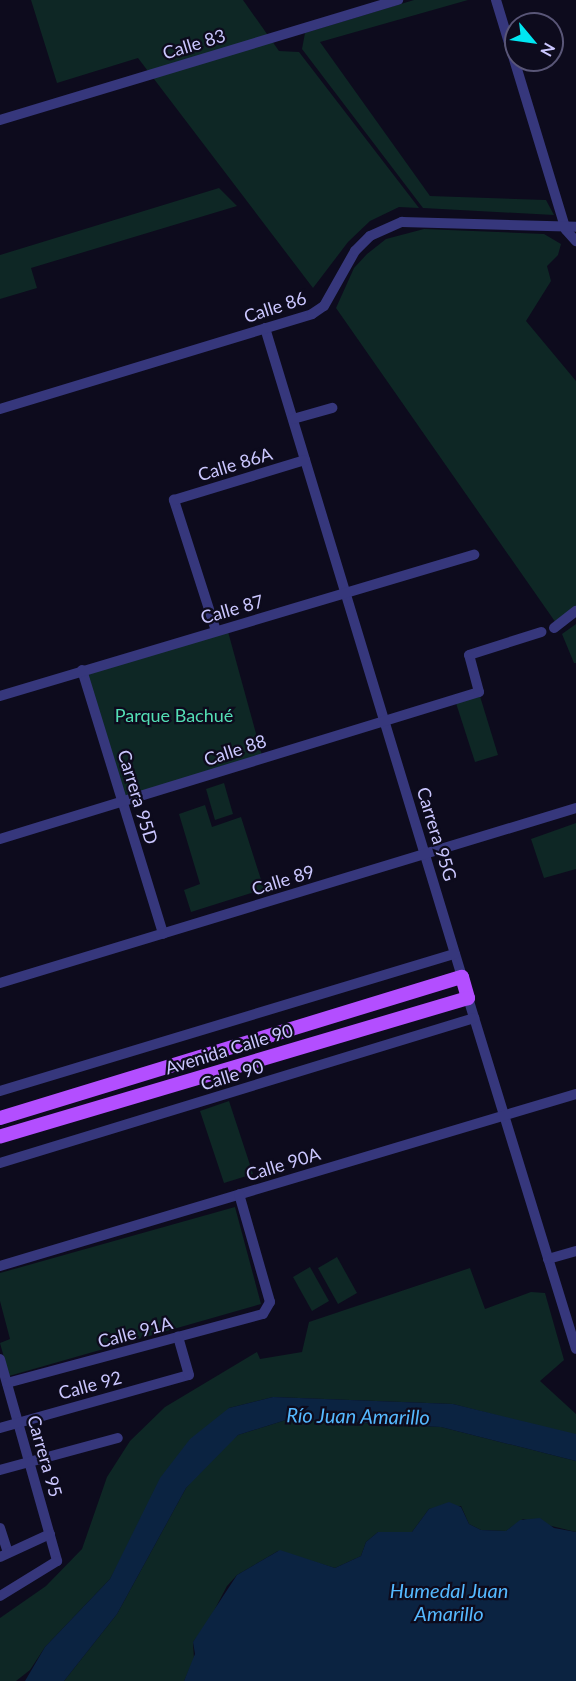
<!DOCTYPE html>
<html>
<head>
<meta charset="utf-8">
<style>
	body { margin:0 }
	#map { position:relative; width:576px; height:1681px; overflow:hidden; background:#0d0b1d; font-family:Lato,sans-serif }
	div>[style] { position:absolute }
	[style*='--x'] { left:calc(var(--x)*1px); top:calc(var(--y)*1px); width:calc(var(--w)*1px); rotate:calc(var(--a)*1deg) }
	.green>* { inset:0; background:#0e2725 }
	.water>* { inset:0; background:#0b2341 }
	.minor>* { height:10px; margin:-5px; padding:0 5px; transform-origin:5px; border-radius:5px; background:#36377c }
	.major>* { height:14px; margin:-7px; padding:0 7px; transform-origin:7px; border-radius:7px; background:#b34eff }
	span { translate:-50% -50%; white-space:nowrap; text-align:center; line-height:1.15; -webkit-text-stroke:4.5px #0d0b1d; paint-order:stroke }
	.street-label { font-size:18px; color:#cbc7ff }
	.park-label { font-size:18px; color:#54deb4 }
	.water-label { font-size:20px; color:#55b9ff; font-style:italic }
	.north { position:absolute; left:504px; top:12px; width:60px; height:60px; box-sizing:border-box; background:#0d0b1d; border:2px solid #595677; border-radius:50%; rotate:119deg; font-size:16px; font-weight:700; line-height:24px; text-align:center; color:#cbc7ff }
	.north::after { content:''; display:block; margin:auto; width:21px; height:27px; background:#00e7f2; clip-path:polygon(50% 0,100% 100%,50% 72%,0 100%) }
</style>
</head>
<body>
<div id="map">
	<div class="green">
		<div style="clip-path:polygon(31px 0,243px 0,279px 51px,299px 52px,419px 208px,399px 207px,370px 221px,348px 242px,313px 288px,138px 58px,57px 83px)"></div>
		<div style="clip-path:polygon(414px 0,468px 0,320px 42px,430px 196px,546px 200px,554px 215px,423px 208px,302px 49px,305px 33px)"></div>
		<div style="clip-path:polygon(219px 188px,237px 206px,31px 268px,37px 288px,0 299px,0 255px)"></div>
		<div style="clip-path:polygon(424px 229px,544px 234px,561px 244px,558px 255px,547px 266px,551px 281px,526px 321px,576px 381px,576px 607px,556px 623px,336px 308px,354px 268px,367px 254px,386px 239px)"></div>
		<div style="clip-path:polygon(576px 624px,576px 663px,574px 663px,562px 634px)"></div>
		<div style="clip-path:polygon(227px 628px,263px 759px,122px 801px,84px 671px)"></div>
		<div style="clip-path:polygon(479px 693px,498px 755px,475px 762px,455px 700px)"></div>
		<div style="clip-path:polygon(224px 783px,233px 814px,215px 820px,206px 789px)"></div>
		<div style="clip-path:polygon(205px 805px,212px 827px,241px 817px,264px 889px,191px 912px,184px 890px,200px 884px,179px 814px)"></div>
		<div style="clip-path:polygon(576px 823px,576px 869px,544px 878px,531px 839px)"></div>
		<div style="clip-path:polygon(229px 1101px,253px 1174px,224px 1183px,200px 1111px)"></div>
		<div style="clip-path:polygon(235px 1207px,261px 1304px,9px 1376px,0 1343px,10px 1339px,0 1301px,0 1273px)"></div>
		<div style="clip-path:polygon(337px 1257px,357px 1293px,338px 1304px,318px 1268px)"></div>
		<div style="clip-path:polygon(310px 1267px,329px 1301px,312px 1311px,293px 1277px)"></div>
		<div style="clip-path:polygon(470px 1268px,485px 1309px,531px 1292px,545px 1293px,564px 1360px,540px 1381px,576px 1414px,576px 1436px,453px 1404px,273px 1397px,229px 1408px,132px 1538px,110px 1579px,45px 1647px,30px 1670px,16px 1681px,0 1681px,0 1618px,46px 1586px,82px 1549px,107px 1477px,130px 1441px,165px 1407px,257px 1352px,260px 1359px,302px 1352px,309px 1322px)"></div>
		<div style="clip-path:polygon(289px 1419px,441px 1427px,576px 1461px,576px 1532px,523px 1519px,506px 1531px,481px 1530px,469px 1524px,461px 1506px,441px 1507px,429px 1509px,412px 1532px,378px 1532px,366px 1542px,361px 1556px,335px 1568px,278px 1551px,237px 1575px,227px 1586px,206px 1626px,193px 1642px,194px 1659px,184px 1681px,64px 1681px,117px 1614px,186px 1488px,214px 1455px,238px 1435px)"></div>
	</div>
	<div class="water">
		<div style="clip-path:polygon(273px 1397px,453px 1404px,576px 1434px,576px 1461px,441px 1427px,289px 1419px,238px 1435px,186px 1488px,117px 1614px,64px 1681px,25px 1681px,45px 1647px,110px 1579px,160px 1478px,190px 1439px,229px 1408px)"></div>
		<div style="clip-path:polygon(449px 1502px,461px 1507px,469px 1524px,481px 1530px,506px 1531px,520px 1520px,540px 1518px,554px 1528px,576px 1532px,576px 1681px,184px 1681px,195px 1654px,193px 1642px,237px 1575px,280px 1550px,335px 1568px,361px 1556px,366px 1542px,378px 1532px,412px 1532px,429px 1509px)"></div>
	</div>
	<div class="minor">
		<div style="--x:496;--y:0;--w:240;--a:73.1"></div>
		<div style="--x:566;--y:230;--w:15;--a:48"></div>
		<div style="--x:0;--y:120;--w:416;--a:-16.8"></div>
		<div style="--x:265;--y:328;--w:678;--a:73.11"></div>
		<div style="--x:0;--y:409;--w:326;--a:-16.9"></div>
		<div style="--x:312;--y:314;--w:14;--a:-34"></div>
		<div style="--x:324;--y:306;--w:63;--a:-60.6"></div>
		<div style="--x:355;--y:251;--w:21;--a:-45"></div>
		<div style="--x:370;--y:236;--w:35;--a:-24"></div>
		<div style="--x:402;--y:222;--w:174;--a:1.6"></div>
		<div style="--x:293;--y:419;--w:41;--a:-15.8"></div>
		<div style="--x:554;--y:628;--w:28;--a:-38"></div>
		<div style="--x:216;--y:631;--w:138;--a:-107.8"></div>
		<div style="--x:174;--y:500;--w:137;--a:-17"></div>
		<div style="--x:82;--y:670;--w:276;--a:72.9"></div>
		<div style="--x:0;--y:696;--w:495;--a:-16.6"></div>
		<div style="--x:0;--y:839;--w:501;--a:-17.06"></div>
		<div style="--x:479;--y:692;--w:38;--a:-105"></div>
		<div style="--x:469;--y:655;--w:76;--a:-17.7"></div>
		<div style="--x:0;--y:983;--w:602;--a:-16.9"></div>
		<div style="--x:468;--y:998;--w:367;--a:72.9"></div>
		<div style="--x:0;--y:1091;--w:475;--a:-16.8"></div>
		<div style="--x:0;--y:1163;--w:496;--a:-17"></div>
		<div style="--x:548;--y:1259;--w:29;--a:-16"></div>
		<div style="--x:0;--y:1266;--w:601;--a:-16.63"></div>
		<div style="--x:0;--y:1359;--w:210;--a:74.2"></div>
		<div style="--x:57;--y:1561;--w:67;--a:148.4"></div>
		<div style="--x:7;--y:1383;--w:265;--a:-15.1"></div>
		<div style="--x:263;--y:1314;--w:14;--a:-60"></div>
		<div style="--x:270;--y:1302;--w:112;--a:-106"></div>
		<div style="--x:0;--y:1428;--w:196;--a:-15.7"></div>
		<div style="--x:189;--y:1375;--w:40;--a:-106"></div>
		<div style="--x:0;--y:1470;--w:122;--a:-15.2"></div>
		<div style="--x:0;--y:1528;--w:26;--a:72"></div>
		<div style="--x:0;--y:1557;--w:55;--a:-24.7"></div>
	</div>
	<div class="major">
		<div style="--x:0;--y:1118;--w:483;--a:-17"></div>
		<div style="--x:462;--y:977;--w:22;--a:74"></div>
		<div style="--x:468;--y:998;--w:488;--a:163.5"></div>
	</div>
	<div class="street-label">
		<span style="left:194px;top:44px;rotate:-17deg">Calle 83</span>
		<span style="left:275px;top:307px;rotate:-18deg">Calle 86</span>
		<span style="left:235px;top:464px;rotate:-17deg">Calle 86A</span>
		<span style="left:232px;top:609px;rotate:-16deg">Calle 87</span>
		<span style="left:235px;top:750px;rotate:-18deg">Calle 88</span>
		<span style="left:138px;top:797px;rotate:73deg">Carrera 95D</span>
		<span style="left:437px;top:834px;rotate:73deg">Carrera 95G</span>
		<span style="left:283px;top:880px;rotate:-17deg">Calle 89</span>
		<span style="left:229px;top:1049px;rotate:-17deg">Avenida Calle 90</span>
		<span style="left:232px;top:1075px;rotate:-17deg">Calle 90</span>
		<span style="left:283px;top:1164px;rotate:-17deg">Calle 90A</span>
		<span style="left:135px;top:1332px;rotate:-15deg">Calle 91A</span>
		<span style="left:90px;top:1385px;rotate:-15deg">Calle 92</span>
		<span style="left:45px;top:1456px;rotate:74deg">Carrera 95</span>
	</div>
	<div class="park-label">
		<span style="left:174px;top:715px">Parque Bachué</span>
	</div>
	<div class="water-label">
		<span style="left:358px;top:1416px;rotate:1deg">Río Juan Amarillo</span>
		<span style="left:449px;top:1602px">Humedal Juan<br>Amarillo</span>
	</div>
	<div class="north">N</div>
</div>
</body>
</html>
